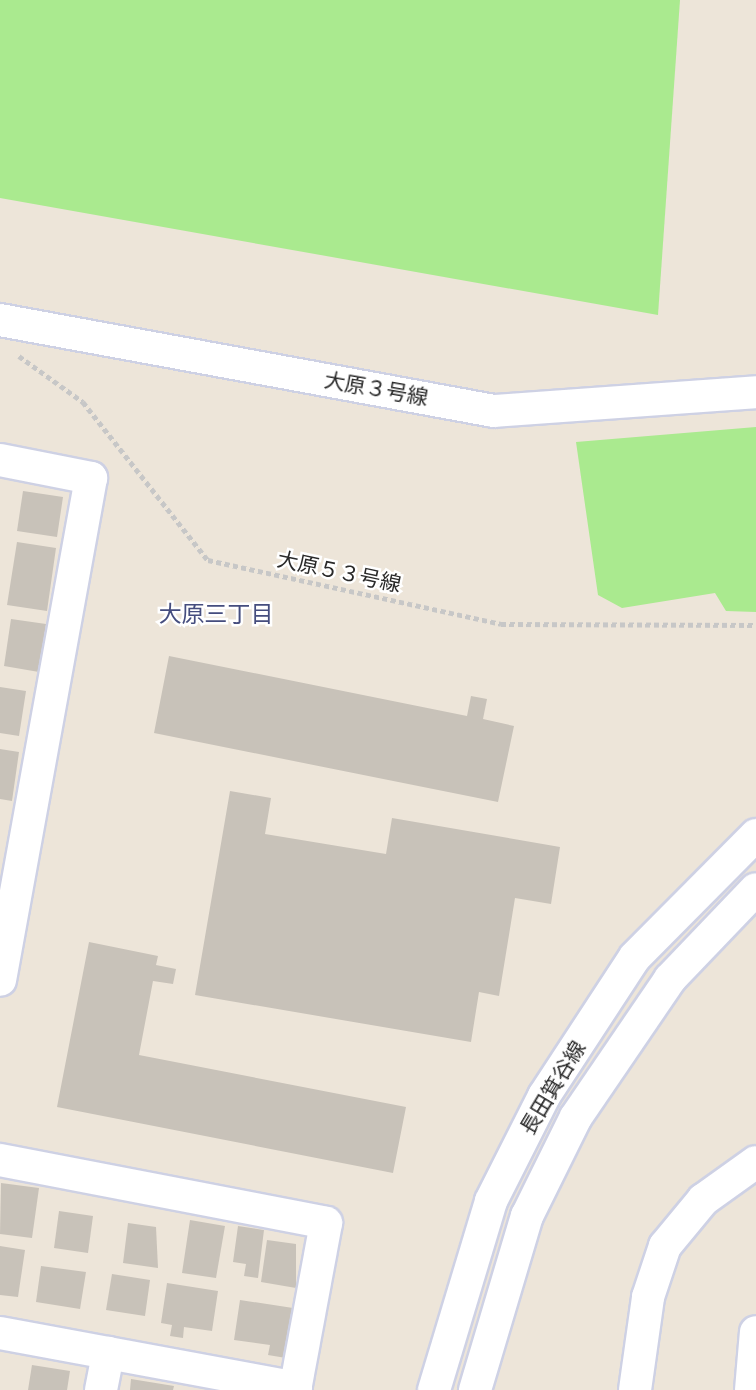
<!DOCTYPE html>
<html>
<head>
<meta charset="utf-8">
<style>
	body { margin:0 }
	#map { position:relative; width:756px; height:1390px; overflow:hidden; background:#ede5d9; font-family:"Public Sans","Noto Sans JP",sans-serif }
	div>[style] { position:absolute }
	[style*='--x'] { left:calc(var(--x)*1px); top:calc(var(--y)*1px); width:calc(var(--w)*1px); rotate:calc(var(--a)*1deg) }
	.green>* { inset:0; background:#aaea8f }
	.building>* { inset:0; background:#c8c2b9 }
	.path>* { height:4.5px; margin-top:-2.25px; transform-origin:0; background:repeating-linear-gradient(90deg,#c7c7c7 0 5px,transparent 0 8.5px) }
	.roads { filter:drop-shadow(2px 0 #ced1e4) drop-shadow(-2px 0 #ced1e4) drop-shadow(0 2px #ced1e4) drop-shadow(0 -2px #ced1e4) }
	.minor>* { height:32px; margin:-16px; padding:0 16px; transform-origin:16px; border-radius:16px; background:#fff }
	span { translate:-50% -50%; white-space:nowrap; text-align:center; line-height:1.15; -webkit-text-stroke:5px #fff; paint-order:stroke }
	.street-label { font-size:21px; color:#292929 }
	.neighbourhood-label { font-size:23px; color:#454d7e }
</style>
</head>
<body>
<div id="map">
	<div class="green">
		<div style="clip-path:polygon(0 0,680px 0,658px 315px,0 198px)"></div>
		<div style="clip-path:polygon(756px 427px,756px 612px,726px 611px,715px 593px,622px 608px,598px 595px,576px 442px)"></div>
	</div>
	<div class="building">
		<div style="clip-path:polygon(23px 491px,63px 497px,57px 537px,17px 531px)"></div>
		<div style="clip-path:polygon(17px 542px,56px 548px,47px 611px,7px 605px)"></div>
		<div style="clip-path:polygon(11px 619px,46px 624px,39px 672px,4px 666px)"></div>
		<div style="clip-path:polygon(169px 656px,467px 716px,471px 696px,487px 699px,483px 719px,514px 726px,498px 802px,154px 733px)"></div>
		<div style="clip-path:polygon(0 687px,26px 691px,19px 736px,0 733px)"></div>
		<div style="clip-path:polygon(0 749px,19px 752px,12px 801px,0 799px)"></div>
		<div style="clip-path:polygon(230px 791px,271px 798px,265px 834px,386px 854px,392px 818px,560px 847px,551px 904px,515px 898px,499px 996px,479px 992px,471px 1042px,195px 995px)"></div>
		<div style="clip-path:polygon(89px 942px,158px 956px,156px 965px,176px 969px,173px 984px,153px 981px,139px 1055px,406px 1107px,393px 1173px,57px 1107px)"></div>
		<div style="clip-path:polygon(1px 1183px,39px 1188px,32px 1238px,0 1234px)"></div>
		<div style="clip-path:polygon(59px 1211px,93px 1216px,88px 1253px,54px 1248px)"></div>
		<div style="clip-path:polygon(190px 1220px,225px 1226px,216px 1278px,182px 1273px)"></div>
		<div style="clip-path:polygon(128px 1223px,156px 1227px,158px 1268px,123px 1263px)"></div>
		<div style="clip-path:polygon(238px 1226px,264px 1230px,258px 1278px,244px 1276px,246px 1264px,233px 1262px)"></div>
		<div style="clip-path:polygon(267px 1240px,296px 1244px,296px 1288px,261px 1282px)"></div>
		<div style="clip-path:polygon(0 1246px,25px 1250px,18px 1297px,0 1295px)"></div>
		<div style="clip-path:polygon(41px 1266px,86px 1272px,80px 1309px,36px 1302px)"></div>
		<div style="clip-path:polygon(112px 1274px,150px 1280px,145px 1316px,106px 1310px)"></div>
		<div style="clip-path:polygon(167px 1283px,218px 1291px,212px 1331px,184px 1327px,183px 1338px,170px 1336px,172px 1325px,161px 1323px)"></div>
		<div style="clip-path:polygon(240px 1300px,293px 1308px,286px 1358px,268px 1355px,270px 1345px,234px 1340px)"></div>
		<div style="clip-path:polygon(32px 1365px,70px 1371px,67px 1390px,28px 1390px)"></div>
		<div style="clip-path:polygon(131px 1379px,174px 1386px,173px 1390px,130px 1390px)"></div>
	</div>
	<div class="path">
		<div style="--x:19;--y:356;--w:79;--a:35.7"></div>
		<div style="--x:83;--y:402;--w:201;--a:51.7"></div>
		<div style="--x:208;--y:560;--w:300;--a:12.3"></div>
		<div style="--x:501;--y:624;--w:255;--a:0.2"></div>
	</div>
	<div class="roads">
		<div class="minor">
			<div style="--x:0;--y:320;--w:502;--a:10.44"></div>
			<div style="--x:494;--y:411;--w:263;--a:-4.1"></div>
			<div style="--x:0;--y:460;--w:93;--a:11.2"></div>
			<div style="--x:91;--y:478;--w:510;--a:100.27"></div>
			<div style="--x:0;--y:1160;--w:332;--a:10.9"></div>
			<div style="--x:326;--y:1223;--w:170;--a:100.5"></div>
			<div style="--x:0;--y:1333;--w:301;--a:10.5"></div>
			<div style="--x:101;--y:1390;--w:38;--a:-79"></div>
			<div style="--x:434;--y:1390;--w:197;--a:-73.2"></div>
			<div style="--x:491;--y:1201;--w:118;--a:-63.2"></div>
			<div style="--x:544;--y:1096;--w:166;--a:-56.8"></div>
			<div style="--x:635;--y:957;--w:172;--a:-45.2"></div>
			<div style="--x:475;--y:1390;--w:182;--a:-73.4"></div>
			<div style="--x:527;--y:1216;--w:110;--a:-63.7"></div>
			<div style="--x:576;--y:1117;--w:167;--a:-55.7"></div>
			<div style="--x:670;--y:979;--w:124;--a:-46.3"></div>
			<div style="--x:635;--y:1390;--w:94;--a:-82"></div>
			<div style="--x:648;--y:1297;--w:54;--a:-71.6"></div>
			<div style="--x:665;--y:1246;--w:60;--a:-50.4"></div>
			<div style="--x:703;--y:1200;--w:65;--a:-35.6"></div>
			<div style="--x:751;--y:1390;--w:58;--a:-85.1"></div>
		</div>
	</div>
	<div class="street-label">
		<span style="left:376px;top:389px;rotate:10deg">大原３号線</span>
		<span style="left:339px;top:572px;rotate:12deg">大原５３号線</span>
		<span style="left:553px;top:1088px;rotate:-59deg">長田箕谷線</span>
	</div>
	<div class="neighbourhood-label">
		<span style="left:216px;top:614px">大原三丁目</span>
	</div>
</div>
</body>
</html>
